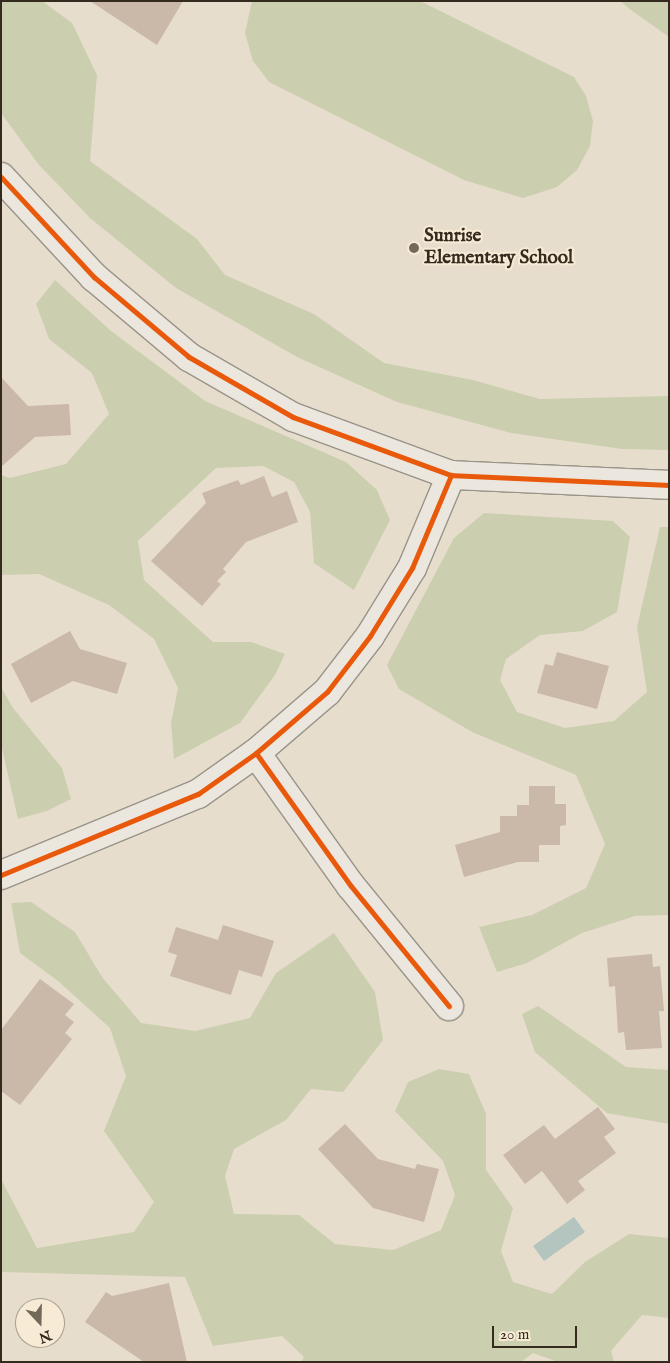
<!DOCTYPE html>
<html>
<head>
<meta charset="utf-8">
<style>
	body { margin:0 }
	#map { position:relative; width:670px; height:1363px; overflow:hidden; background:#e7ddcc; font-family:"IM FELL English",serif }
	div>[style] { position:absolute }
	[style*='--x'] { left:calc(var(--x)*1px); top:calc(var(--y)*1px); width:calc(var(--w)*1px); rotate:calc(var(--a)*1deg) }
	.green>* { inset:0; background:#cbcfaf }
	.water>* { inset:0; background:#b4c5c0 }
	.building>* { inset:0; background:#cab8a9 }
	.roads { filter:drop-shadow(1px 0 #999388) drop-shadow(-1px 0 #999388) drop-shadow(0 1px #999388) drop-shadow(0 -1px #999388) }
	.street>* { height:28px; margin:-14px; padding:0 14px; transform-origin:14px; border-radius:14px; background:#ebe6de }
	.cycleway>* { height:5px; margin:-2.5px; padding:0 2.5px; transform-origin:2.5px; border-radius:2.5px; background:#e8590c }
	.dots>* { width:14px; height:14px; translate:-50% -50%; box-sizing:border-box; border:2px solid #f7ebd6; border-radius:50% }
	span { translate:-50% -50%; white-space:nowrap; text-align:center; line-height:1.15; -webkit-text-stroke:4px #f7ebd6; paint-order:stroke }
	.poi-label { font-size:19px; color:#342a1e; font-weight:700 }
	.left { translate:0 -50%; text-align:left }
	.frame { position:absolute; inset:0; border:2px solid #342a1e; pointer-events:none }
	.north { position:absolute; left:15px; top:1298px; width:50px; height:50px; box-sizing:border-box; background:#f7ebd6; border:1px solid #a99e8c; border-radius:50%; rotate:159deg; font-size:14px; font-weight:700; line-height:20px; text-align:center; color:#342a1e }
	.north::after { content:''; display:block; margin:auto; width:18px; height:22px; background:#73695b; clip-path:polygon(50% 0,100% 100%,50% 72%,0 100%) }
	.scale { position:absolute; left:492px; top:1326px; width:85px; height:22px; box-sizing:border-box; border:2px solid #342a1e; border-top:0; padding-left:6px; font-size:15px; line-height:18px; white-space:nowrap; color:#342a1e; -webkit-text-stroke:4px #f7ebd6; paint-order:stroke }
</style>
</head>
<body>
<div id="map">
	<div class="green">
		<div style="clip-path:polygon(1px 1px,42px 1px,72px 23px,97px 75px,90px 161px,197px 239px,225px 275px,314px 314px,384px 363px,473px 380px,540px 399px,669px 396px,669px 450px,622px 449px,511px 433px,397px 402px,297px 357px,176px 288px,90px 218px,39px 165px,1px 113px)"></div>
		<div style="clip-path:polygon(252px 1px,420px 1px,574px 77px,586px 96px,593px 121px,590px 146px,577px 170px,557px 187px,523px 198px,464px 180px,269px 82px,253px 61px,245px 33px)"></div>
		<div style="clip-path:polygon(620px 1px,669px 1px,669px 37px,631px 10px)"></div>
		<div style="clip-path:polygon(55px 280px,111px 331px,205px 401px,346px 462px,377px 490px,390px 520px,354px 590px,314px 563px,310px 512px,294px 482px,263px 466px,216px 468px,138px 541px,144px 580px,213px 642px,251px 642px,285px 654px,275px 675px,240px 723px,174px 759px,171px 723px,178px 688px,154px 639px,109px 605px,39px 574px,1px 575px,1px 475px,10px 478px,66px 464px,109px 414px,92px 373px,49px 339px,36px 304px)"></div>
		<div style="clip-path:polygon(484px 513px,613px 521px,630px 537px,617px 612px,583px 631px,540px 635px,506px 659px,500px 680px,517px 712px,565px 728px,614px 721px,647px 692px,637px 627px,660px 527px,669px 527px,669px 915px,635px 916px,582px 933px,527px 963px,497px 972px,479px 927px,532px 915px,586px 888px,605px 844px,576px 775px,472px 732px,399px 689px,387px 665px,454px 538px)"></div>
		<div style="clip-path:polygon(1px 687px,13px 708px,62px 768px,71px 799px,47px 811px,18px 819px,1px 744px)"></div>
		<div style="clip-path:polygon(31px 902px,75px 932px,102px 977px,141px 1023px,195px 1031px,250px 1018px,276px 973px,334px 933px,375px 992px,383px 1040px,343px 1092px,311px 1089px,286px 1120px,234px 1149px,225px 1176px,234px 1214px,299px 1215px,335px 1244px,393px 1250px,441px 1230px,455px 1195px,443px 1161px,395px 1111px,408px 1082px,439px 1069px,469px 1074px,486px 1114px,486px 1170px,513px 1208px,501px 1251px,513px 1282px,552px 1294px,585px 1262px,629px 1234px,669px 1238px,669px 1318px,642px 1315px,611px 1351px,614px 1362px,558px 1362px,533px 1353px,521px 1362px,301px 1362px,304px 1357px,282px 1336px,213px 1346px,185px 1277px,1px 1272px,1px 1179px,37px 1248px,134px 1232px,154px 1202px,104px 1131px,126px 1076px,110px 1028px,58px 981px,20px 953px,11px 903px)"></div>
		<div style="clip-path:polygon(538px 1006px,626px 1067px,669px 1070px,669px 1124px,607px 1113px,535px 1052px,522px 1014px)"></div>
	</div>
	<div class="water">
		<div style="clip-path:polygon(574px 1217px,585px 1232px,544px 1261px,533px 1246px)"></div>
	</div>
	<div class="building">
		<div style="clip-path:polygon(90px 1px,183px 1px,157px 45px)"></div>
		<div style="clip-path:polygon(1px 377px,28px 406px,69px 404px,71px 435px,35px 437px,1px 467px)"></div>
		<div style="clip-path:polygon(264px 476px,272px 497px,287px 491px,298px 522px,246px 542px,223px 569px,226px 572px,217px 581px,221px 584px,202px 606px,151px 561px,206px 503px,202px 493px,238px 480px,241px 485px)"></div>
		<div style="clip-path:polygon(70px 631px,80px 649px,127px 663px,117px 694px,73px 681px,31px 703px,11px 664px)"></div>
		<div style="clip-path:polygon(557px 652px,609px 666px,597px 709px,537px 693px,545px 664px,553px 666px)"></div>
		<div style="clip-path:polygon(529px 786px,555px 786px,555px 804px,566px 804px,566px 825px,560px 826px,560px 845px,539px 845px,539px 862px,518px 862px,464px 877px,455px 845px,500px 832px,500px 816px,517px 816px,517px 805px,529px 805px)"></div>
		<div style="clip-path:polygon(223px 925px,274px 941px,262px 977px,239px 970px,231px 995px,170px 976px,177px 955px,168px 952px,176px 927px,218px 940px)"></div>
		<div style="clip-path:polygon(652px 954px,653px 967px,660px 966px,664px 1011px,659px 1011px,662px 1048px,626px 1050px,624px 1032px,618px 1033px,615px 986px,609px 987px,607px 958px)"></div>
		<div style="clip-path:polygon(40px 979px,74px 1004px,65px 1015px,74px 1022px,65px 1033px,72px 1039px,20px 1105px,1px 1091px,1px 1030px)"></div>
		<div style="clip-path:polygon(598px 1107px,615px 1129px,604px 1137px,616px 1153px,578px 1181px,585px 1190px,567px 1204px,542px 1171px,525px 1184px,503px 1155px,544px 1125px,555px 1139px)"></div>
		<div style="clip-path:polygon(345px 1124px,378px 1159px,415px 1169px,417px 1164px,439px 1169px,424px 1222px,373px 1208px,318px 1149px)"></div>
		<div style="clip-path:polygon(169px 1283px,187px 1362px,144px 1362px,85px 1322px,106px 1292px,112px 1296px)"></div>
	</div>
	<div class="roads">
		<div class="street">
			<div style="--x:1;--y:177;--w:137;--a:47.1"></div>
			<div style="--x:94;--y:277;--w:124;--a:40.1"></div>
			<div style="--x:189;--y:357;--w:120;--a:30"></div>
			<div style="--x:293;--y:417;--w:168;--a:20.2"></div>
			<div style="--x:451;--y:475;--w:218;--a:2.6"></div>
			<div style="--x:256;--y:753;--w:163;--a:54.5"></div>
			<div style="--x:351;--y:886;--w:155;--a:50.8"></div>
			<div style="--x:1;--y:875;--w:213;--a:-22.4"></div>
			<div style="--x:198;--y:794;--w:71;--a:-35.3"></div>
			<div style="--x:256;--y:753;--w:94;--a:-40.7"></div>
			<div style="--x:327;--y:692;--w:71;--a:-52.5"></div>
			<div style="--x:370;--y:636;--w:80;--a:-58.3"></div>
			<div style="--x:412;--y:568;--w:101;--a:-67.2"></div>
		</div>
	</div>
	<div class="cycleway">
		<div style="--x:1;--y:177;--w:137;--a:47.1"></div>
		<div style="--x:94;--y:277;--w:124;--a:40.1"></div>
		<div style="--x:189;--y:357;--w:120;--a:30"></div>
		<div style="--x:293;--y:417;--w:168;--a:20.2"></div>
		<div style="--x:451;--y:475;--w:218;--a:2.6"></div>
		<div style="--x:256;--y:753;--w:163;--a:54.5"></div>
		<div style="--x:351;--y:886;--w:155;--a:50.8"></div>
		<div style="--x:1;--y:875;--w:213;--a:-22.4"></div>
		<div style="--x:198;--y:794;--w:71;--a:-35.3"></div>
		<div style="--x:256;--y:753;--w:94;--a:-40.7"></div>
		<div style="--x:327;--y:692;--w:71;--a:-52.5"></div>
		<div style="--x:370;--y:636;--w:80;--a:-58.3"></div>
		<div style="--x:412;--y:568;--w:101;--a:-67.2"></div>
	</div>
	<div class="dots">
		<div style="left:414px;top:248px;background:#73695b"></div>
	</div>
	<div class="poi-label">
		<span class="left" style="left:424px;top:248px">Sunrise<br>Elementary School</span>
	</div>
	<div class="frame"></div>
	<div class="north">N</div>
	<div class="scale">20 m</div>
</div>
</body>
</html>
